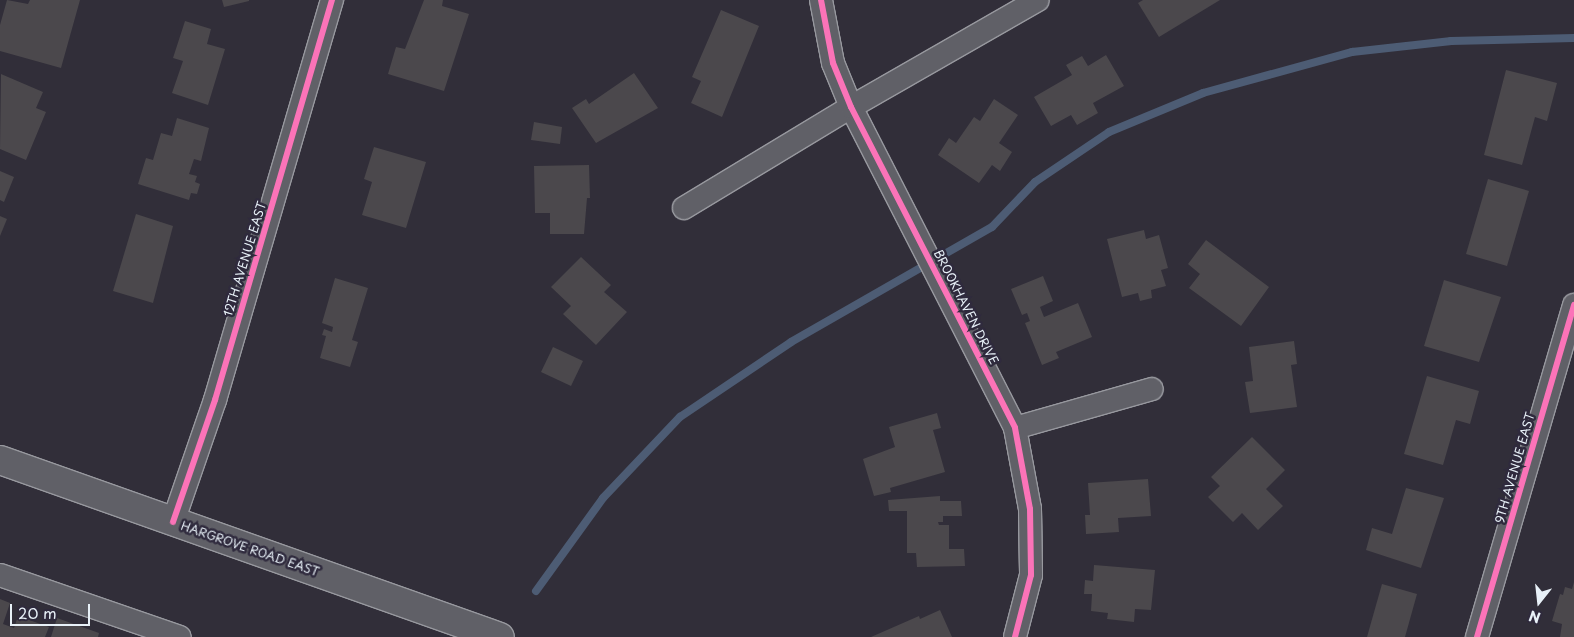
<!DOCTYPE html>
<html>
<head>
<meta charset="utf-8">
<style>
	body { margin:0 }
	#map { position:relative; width:1574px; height:637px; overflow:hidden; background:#312e39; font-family:"Playpen Sans",sans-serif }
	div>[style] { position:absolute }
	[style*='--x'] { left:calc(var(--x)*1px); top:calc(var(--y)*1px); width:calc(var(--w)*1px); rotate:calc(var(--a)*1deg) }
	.stream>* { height:8px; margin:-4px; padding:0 4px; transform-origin:4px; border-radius:4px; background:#4d5c74 }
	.building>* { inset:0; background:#4b484c }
	.roads { filter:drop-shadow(1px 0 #98999f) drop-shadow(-1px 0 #98999f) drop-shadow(0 1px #98999f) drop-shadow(0 -1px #98999f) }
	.street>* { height:22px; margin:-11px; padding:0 11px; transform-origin:11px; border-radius:11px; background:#606067 }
	.secondary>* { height:28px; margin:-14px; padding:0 14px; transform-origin:14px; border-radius:14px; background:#606067 }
	.cycleway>* { height:6px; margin:-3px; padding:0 3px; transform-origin:3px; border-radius:3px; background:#fb73b8 }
	span { translate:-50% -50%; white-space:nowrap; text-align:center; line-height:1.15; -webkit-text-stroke:5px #2f2a3d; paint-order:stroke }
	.street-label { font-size:12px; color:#e8f1f8 }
	.north { position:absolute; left:1514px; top:577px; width:50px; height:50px; -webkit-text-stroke:4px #2f2a3d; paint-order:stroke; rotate:196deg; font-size:14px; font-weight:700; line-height:20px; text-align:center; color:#e8f1f8 }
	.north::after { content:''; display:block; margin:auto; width:18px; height:22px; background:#e8f1f8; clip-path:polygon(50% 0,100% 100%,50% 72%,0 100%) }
	.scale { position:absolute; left:10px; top:604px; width:80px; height:22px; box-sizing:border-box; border:2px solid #e8f1f8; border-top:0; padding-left:6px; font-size:15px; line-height:18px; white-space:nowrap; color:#e8f1f8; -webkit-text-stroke:4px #2f2a3d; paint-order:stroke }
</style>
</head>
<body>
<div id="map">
	<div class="stream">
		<div style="--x:536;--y:591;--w:115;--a:-54.2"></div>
		<div style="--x:603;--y:498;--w:112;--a:-46.5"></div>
		<div style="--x:680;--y:417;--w:134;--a:-34"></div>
		<div style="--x:791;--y:342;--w:232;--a:-29.8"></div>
		<div style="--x:992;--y:227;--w:62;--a:-46.3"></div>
		<div style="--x:1035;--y:182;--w:89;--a:-34"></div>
		<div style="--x:1109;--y:132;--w:102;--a:-22.5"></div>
		<div style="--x:1203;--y:93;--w:155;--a:-15.4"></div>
		<div style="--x:1352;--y:52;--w:100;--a:-6.3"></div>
		<div style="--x:1451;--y:41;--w:123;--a:-1.4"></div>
	</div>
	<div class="building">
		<div style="clip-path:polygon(7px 0,28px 4px,30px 0,80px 0,61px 68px,0 51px,0 25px)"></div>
		<div style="clip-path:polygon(222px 0,249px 0,249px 1px,224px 7px)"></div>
		<div style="clip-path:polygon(424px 0,443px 0,442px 6px,469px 14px,444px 91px,388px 74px,396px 47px,405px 49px)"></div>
		<div style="clip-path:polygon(1143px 0,1220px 0,1159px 37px,1138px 3px)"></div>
		<div style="clip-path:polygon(721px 10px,759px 26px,722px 117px,691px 103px,701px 81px,692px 77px)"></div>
		<div style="clip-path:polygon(185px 21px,211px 29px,207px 44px,225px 49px,208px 105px,172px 93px,183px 61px,173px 58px)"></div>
		<div style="clip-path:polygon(1106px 55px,1124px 86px,1093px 103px,1098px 113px,1077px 125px,1071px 115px,1051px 126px,1034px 97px,1072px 75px,1066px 65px,1082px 56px,1088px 66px)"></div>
		<div style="clip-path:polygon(1506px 70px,1557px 83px,1547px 121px,1535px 117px,1522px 165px,1484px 155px)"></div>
		<div style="clip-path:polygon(634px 73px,658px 108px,596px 143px,572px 108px,586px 99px,589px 104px)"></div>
		<div style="clip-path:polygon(1px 74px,43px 92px,36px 108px,46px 112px,26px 160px,0 149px)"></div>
		<div style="clip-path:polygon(994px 99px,1018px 115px,999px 143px,1012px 152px,1000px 171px,992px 165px,979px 183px,938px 155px,949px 138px,956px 143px,974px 117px,980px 121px)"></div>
		<div style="clip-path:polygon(177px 118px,209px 128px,201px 161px,194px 159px,189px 174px,197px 176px,195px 182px,200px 184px,197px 194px,191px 193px,189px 200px,138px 184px,146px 158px,153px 160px,161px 133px,172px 136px)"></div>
		<div style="clip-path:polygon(534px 122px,562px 127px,560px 144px,531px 140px)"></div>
		<div style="clip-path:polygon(374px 147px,426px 162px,406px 228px,362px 215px,372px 182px,364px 179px)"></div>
		<div style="clip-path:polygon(589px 165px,590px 198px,587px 198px,584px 234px,550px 234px,550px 213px,535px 213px,534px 166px)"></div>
		<div style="clip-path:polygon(0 171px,14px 177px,4px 202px,0 200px)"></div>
		<div style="clip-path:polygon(1488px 179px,1529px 191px,1507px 266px,1466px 254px)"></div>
		<div style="clip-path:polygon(136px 214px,173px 226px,153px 303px,113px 291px)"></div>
		<div style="clip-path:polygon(0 216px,7px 219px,0 236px)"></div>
		<div style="clip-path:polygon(1144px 230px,1146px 239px,1159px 235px,1168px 268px,1161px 270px,1166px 286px,1151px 290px,1152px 298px,1140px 301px,1138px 293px,1122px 297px,1107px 239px)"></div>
		<div style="clip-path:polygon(1206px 240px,1269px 287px,1241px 326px,1189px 288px,1200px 274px,1188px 264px)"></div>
		<div style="clip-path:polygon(581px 257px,611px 285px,604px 292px,627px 312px,596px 345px,563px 314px,571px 306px,551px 287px)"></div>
		<div style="clip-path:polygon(1043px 276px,1053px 301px,1040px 307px,1044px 317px,1078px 303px,1092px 337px,1056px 352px,1059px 358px,1042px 365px,1025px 323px,1030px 321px,1027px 313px,1022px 315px,1011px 289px)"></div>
		<div style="clip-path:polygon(335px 278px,368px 288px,352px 340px,358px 342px,350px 367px,320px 358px,326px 336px,322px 335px,324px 329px,332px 332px,333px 327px,322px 323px)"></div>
		<div style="clip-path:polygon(1444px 280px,1501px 297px,1479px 362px,1424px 346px)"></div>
		<div style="clip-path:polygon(1294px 341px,1297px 364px,1291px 365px,1297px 407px,1250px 413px,1245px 382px,1253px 381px,1249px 347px)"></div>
		<div style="clip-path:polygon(553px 347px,583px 361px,571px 386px,541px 372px)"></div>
		<div style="clip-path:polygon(1427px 376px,1479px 391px,1470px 424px,1456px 420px,1443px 465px,1404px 454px)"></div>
		<div style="clip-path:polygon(937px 413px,941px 428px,933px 430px,945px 472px,890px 488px,891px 492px,874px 496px,863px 459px,895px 447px,889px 427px)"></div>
		<div style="clip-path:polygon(1252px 437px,1285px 470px,1266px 489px,1283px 506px,1258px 530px,1242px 513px,1233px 522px,1208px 497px,1220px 486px,1211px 477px)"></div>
		<div style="clip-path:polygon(1148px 479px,1151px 516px,1118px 518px,1119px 532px,1086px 534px,1085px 515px,1090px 515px,1088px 483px)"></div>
		<div style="clip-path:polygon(1406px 488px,1444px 498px,1421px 568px,1366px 550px,1372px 528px,1392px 534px)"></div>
		<div style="clip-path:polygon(940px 496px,940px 501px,961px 501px,962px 516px,943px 516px,943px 522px,938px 522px,939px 525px,949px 525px,949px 549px,964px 549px,965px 566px,917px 567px,916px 553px,907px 553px,907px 511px,889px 511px,888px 500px)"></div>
		<div style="clip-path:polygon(1094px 565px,1155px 570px,1151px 610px,1135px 609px,1134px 622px,1107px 619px,1108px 613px,1091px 611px,1092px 594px,1084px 594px,1085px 580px,1093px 581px)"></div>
		<div style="clip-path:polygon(1574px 582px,1574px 637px,1560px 637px,1562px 624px,1552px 621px,1560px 594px,1563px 595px,1565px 587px,1572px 589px)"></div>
		<div style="clip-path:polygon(1382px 584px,1417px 594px,1405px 637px,1367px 637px)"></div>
		<div style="clip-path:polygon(0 599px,10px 603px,3px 624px,14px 628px,18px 616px,49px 627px,45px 637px,0 637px)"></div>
		<div style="clip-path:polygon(940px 610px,952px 637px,871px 637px,919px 616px,920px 619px)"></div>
		<div style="clip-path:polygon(57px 618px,99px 633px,98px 637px,51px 637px)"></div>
	</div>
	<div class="roads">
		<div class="street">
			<div style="--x:821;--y:0;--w:64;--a:79.2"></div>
			<div style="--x:833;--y:63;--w:48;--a:67.8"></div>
			<div style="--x:851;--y:107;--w:360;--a:62.9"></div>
			<div style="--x:1015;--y:428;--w:82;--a:79.5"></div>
			<div style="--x:1030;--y:509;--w:66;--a:89.1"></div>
			<div style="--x:1031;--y:575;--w:64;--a:104.5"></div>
			<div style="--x:684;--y:208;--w:195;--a:-31.2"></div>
			<div style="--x:851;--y:107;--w:215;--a:-29.8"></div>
			<div style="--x:1015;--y:428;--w:142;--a:-15.9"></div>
			<div style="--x:173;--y:522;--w:129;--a:-71"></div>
			<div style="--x:215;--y:400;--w:417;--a:-73.7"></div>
			<div style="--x:0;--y:575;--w:190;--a:19"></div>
			<div style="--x:1477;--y:637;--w:346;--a:-73.7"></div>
		</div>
		<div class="secondary">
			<div style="--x:0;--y:460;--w:530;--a:19.49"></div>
		</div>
	</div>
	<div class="cycleway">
		<div style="--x:821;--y:0;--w:64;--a:79.2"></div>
		<div style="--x:833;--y:63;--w:48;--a:67.8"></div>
		<div style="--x:851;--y:107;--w:360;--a:62.9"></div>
		<div style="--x:1015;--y:428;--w:82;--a:79.5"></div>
		<div style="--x:1030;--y:509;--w:66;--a:89.1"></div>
		<div style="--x:1031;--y:575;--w:64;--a:104.5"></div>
		<div style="--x:173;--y:522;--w:129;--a:-71"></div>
		<div style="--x:215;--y:400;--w:417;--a:-73.7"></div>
		<div style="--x:1477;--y:637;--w:346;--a:-73.7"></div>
	</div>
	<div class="street-label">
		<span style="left:245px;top:259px;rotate:-73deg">12TH AVENUE EAST</span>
		<span style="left:966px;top:307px;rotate:63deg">BROOKHAVEN DRIVE</span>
		<span style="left:1515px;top:468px;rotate:-74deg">9TH AVENUE EAST</span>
		<span style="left:250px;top:549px;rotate:19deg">HARGROVE ROAD EAST</span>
	</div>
	<div class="north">N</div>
	<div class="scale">20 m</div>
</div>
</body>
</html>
